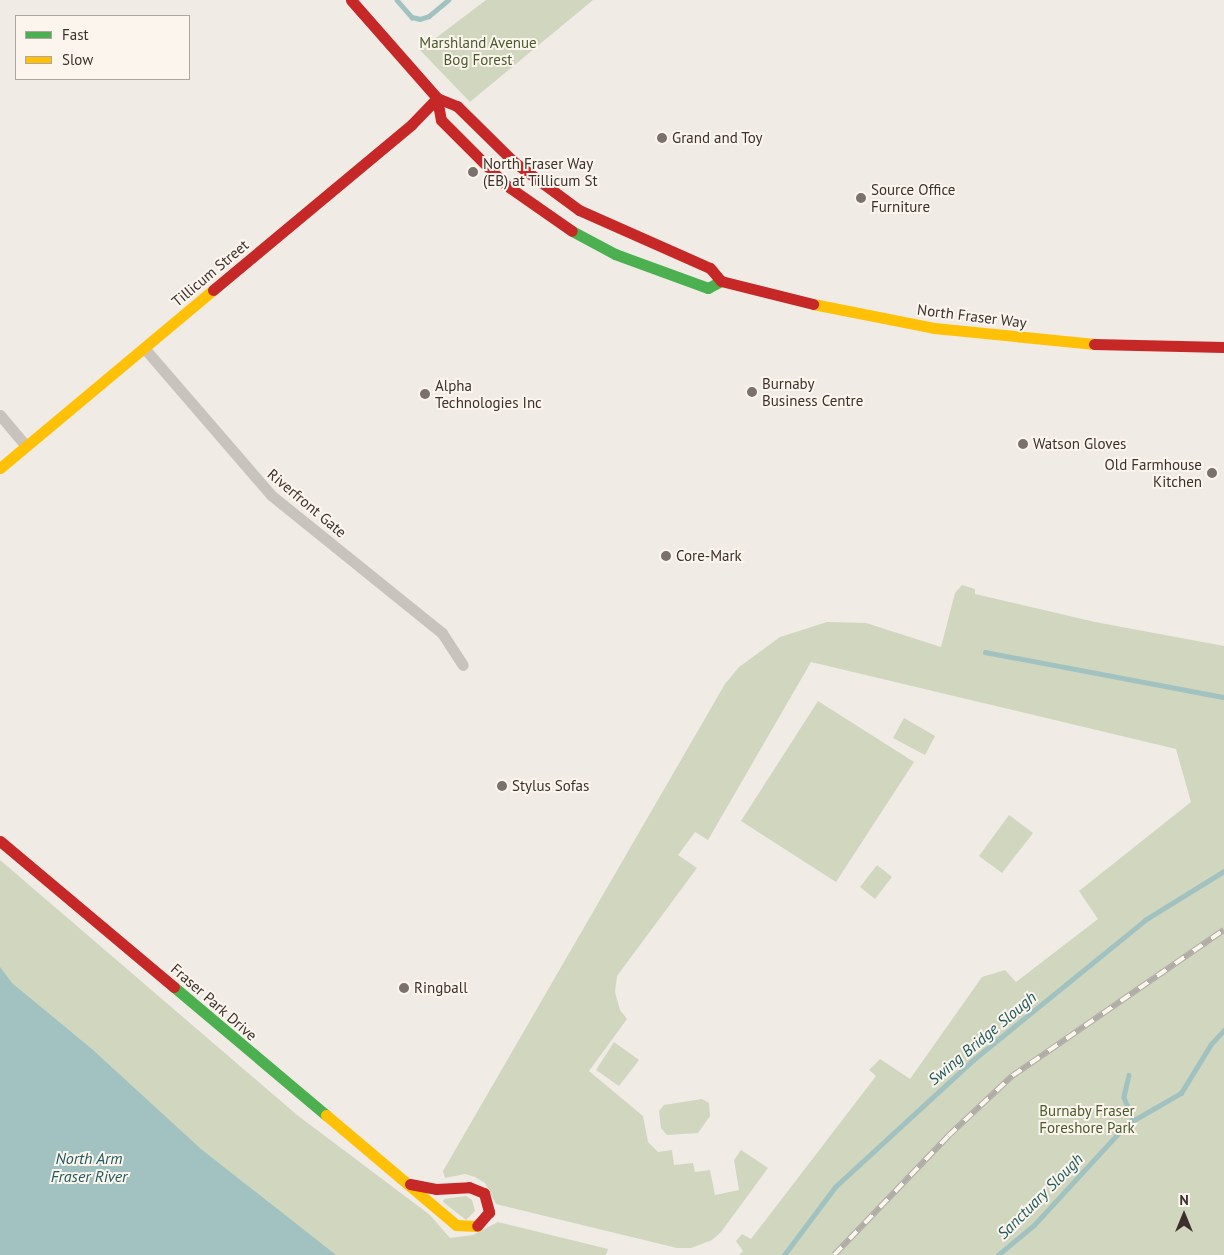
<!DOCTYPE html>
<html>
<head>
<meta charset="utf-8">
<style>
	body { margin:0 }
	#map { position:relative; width:1224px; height:1255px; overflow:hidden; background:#f0ebe5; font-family:"PT Sans",sans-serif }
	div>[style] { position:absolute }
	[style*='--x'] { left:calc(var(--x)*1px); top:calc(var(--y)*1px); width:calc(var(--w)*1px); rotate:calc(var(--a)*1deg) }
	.green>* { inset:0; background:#d1d6bf }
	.water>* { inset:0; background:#a1c2c1 }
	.stream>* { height:4.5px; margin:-2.25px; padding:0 2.25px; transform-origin:2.25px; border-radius:2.25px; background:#a1c2c1 }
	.street>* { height:11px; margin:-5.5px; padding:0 5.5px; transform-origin:5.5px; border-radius:5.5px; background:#c9c3be }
	.fast>* { height:11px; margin:-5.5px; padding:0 5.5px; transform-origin:5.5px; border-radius:5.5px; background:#4caf50 }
	.slow>* { height:11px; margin:-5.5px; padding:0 5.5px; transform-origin:5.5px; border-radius:5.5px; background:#ffc107 }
	.jam>* { height:11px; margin:-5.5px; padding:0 5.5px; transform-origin:5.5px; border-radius:5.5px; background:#c62828 }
	.rail>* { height:5.5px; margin-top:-2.75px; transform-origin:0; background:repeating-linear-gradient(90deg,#fbf5ee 0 11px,#b1aca8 0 22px); box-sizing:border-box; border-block:1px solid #b1aca8 }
	.dots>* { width:14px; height:14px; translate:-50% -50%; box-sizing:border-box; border:2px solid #fbf5ee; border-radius:50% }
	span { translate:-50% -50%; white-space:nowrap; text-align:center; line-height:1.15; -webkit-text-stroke:4px #fbf5ee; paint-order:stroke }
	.park-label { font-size:15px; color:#4a5a2e }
	.poi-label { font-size:15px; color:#3b302b }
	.left { translate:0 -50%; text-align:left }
	.right { translate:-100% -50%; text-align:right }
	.street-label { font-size:15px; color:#3b302b }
	.water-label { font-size:16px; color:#1f5a5e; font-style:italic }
	.legend { position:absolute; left:15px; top:15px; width:175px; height:65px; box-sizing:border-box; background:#fbf5ee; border:1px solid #aea6a0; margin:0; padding:6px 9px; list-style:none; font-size:15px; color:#3b302b }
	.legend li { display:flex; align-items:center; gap:10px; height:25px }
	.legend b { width:25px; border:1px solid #aea6a0 }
	.north { position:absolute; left:1159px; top:1190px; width:50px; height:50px; -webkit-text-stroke:4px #fbf5ee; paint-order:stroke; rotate:0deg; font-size:14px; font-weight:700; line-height:20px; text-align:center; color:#3b302b }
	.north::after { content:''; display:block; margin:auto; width:18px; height:22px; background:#3b302b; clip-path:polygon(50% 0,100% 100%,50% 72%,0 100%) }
</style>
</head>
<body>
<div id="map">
	<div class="green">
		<div style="clip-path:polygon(486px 0,593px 0,470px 102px,420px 50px)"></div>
		<div style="clip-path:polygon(962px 585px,975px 589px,975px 594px,1095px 622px,1224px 646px,1224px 1255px,739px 1255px,743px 1251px,736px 1241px,742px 1234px,751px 1239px,876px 1076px,869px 1070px,880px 1059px,910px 1079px,982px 977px,1005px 970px,1016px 982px,1098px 919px,1079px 891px,1191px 802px,1176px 749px,811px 662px,708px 840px,695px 832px,678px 855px,697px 868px,617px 976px,615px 992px,620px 1010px,627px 1019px,589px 1071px,643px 1116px,648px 1142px,658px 1152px,672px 1150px,674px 1165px,693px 1163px,695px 1172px,710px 1170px,715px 1195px,739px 1190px,734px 1160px,741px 1150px,768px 1168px,721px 1232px,712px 1240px,691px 1248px,677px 1248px,496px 1204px,485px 1183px,475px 1177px,465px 1174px,445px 1178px,443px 1171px,725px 684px,739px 667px,780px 637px,827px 622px,866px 623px,941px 647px,955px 593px)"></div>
		<div style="clip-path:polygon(818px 701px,914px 762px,836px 882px,741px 821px)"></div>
		<div style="clip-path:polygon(904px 718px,935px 736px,925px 755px,893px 738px)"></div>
		<div style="clip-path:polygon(1009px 815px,1033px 833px,1002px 873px,979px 856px)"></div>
		<div style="clip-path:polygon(0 860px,297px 1115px,430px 1215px,450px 1238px,473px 1235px,498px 1222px,608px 1249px,606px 1255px,278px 1255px,0 1008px)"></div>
		<div style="clip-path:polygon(877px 865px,892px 877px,875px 899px,860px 887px)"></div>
		<div style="clip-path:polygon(614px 1042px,639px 1060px,619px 1086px,596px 1070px)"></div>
		<div style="clip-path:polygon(702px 1099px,709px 1103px,710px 1116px,698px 1133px,667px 1135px,661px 1128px,659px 1111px,664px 1105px)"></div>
		<div style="clip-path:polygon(466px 1196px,472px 1200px,475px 1211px,466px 1220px,443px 1202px,444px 1199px)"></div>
	</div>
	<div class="water">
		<div style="clip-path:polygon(0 967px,12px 983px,93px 1050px,201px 1149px,336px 1255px,0 1255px)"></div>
	</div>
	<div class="stream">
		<div style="--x:397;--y:0;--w:23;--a:49"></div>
		<div style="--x:412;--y:17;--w:8;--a:14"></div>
		<div style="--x:420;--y:19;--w:9;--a:-18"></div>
		<div style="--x:429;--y:16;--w:25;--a:-40"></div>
		<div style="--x:985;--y:652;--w:243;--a:10.7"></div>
		<div style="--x:1129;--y:1075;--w:23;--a:103"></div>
		<div style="--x:1124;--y:1097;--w:25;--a:69"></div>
		<div style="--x:784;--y:1255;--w:85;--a:-53.1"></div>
		<div style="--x:835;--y:1187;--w:188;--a:-42.6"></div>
		<div style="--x:973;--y:1060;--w:222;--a:-39.1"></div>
		<div style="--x:1145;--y:920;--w:93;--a:-31.8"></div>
		<div style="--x:998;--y:1255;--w:47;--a:-39.8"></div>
		<div style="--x:1034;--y:1225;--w:137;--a:-47.4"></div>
		<div style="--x:1127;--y:1124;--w:62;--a:-29.9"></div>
		<div style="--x:1181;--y:1093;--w:57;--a:-58.5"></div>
		<div style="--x:1211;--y:1044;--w:19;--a:-47"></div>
	</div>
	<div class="street">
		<div style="--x:145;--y:349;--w:193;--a:49.2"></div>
		<div style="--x:271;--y:495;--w:220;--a:38.9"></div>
		<div style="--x:442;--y:633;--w:38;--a:57"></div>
		<div style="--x:0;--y:415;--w:40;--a:50"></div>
	</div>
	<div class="fast">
		<div style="--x:572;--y:231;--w:49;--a:28.1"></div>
		<div style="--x:615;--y:254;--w:99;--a:20.1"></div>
		<div style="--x:708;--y:288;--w:15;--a:-28"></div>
		<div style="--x:174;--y:987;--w:199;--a:40.1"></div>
	</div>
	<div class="slow">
		<div style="--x:813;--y:304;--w:123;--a:11.2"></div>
		<div style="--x:934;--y:328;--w:161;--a:5.7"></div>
		<div style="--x:0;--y:468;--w:278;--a:-39.9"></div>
		<div style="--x:326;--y:1115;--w:170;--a:40.2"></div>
		<div style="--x:456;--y:1225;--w:21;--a:3"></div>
	</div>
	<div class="jam">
		<div style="--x:351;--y:0;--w:130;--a:48.7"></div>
		<div style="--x:437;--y:98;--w:22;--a:80"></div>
		<div style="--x:441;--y:120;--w:92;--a:45"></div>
		<div style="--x:506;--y:185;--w:80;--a:34.9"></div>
		<div style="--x:437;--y:98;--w:22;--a:22"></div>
		<div style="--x:457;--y:106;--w:80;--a:44.5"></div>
		<div style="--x:514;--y:162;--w:81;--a:36.4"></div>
		<div style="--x:579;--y:210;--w:143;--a:23.9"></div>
		<div style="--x:710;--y:268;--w:17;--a:50"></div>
		<div style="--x:721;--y:281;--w:95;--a:14"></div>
		<div style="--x:213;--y:290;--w:259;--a:-39.8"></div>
		<div style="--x:412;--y:124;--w:36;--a:-46"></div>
		<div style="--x:1094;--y:344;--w:130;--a:1.3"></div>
		<div style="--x:0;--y:841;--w:227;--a:40"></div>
		<div style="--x:410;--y:1184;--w:26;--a:11"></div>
		<div style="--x:436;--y:1189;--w:33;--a:-3"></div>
		<div style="--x:469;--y:1187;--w:16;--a:22"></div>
		<div style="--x:484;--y:1193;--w:20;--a:75"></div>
		<div style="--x:489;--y:1212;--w:18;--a:131"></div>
	</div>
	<div class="rail">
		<div style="--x:834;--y:1255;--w:165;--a:-46.2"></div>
		<div style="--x:948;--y:1136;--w:88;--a:-43.2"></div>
		<div style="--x:1012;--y:1076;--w:257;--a:-34.6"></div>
	</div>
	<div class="dots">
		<div style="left:662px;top:138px;background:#7a716c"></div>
		<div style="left:473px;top:172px;background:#7a716c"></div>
		<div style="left:861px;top:198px;background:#7a716c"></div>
		<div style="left:752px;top:392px;background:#7a716c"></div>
		<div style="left:425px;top:394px;background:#7a716c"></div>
		<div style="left:1023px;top:444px;background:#7a716c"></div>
		<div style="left:1212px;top:473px;background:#7a716c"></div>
		<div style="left:666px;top:556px;background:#7a716c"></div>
		<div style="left:502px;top:786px;background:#7a716c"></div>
		<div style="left:404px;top:988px;background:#7a716c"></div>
	</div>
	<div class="park-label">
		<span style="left:478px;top:51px">Marshland Avenue<br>Bog Forest</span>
		<span style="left:1087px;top:1119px">Burnaby Fraser<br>Foreshore Park</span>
	</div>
	<div class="poi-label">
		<span class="left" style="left:672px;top:138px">Grand and Toy</span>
		<span class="left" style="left:483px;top:172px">North Fraser Way<br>(EB) at Tillicum St</span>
		<span class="left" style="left:871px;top:198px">Source Office<br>Furniture</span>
		<span class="left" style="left:762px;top:392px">Burnaby<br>Business Centre</span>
		<span class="left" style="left:435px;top:394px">Alpha<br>Technologies Inc</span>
		<span class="left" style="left:1033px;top:444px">Watson Gloves</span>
		<span class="right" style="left:1202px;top:473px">Old Farmhouse<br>Kitchen</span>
		<span class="left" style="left:676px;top:556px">Core-Mark</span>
		<span class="left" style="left:512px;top:786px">Stylus Sofas</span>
		<span class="left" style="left:414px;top:988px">Ringball</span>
	</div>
	<div class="street-label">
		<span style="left:210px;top:273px;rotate:-40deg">Tillicum Street</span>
		<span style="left:972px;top:316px;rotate:7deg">North Fraser Way</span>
		<span style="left:307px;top:503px;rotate:40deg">Riverfront Gate</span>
		<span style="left:214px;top:1002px;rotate:41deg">Fraser Park Drive</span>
	</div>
	<div class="water-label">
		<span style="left:982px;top:1038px;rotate:-40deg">Swing Bridge Slough</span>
		<span style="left:89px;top:1167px">North Arm<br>Fraser River</span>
		<span style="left:1040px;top:1196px;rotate:-45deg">Sanctuary Slough</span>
	</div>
	<ul class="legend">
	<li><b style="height:6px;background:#4caf50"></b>Fast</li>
	<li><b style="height:6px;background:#ffc107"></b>Slow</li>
	</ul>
	<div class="north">N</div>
</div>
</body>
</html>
